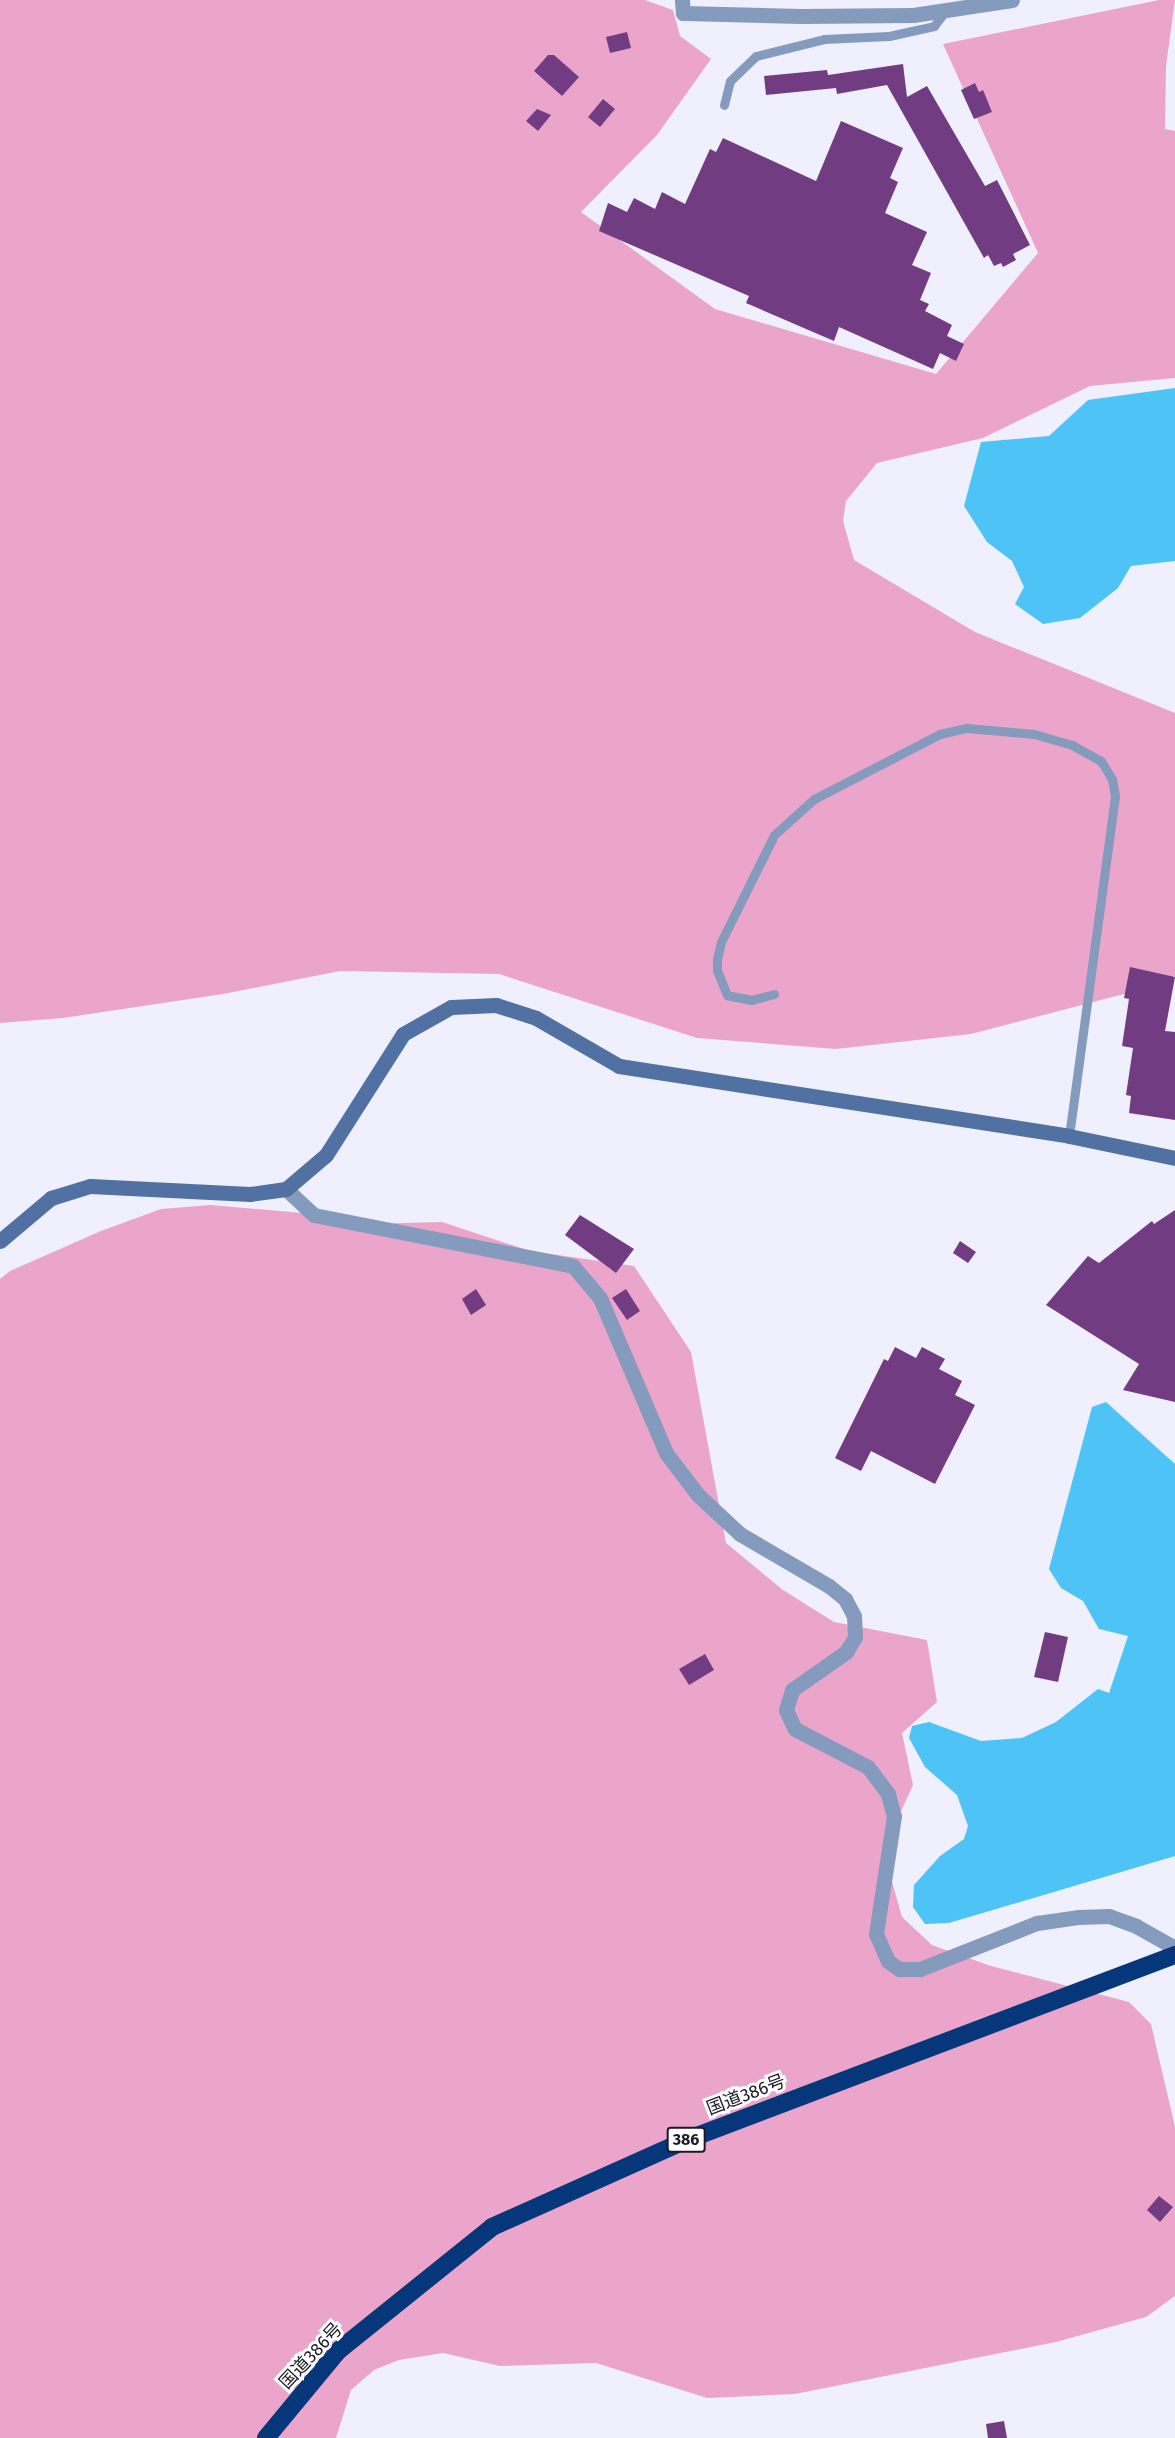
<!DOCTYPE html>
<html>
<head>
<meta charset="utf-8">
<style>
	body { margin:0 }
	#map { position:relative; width:1175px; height:2438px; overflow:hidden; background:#f0effe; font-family:"Fira Sans","Noto Sans JP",sans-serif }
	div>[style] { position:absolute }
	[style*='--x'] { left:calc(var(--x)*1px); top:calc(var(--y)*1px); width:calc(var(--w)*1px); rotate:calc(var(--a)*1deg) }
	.green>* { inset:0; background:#eca5ca }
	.water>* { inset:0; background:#4dc4f5 }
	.building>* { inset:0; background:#723c83 }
	.lane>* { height:9px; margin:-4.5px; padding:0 4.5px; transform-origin:4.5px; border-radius:4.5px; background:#849bbd }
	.street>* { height:15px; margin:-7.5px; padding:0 7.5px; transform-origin:7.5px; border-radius:7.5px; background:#849bbd }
	.secondary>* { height:15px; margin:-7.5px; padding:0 7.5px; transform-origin:7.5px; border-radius:7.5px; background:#5171a2 }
	.highway>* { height:18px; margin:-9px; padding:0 9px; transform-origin:9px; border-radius:9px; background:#05377a }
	span { translate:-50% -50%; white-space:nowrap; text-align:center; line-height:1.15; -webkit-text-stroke:6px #fff; paint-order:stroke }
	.shield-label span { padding:2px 4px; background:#fff; border:2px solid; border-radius:4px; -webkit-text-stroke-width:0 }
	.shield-label { font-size:16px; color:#1b1a26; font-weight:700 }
	.street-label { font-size:18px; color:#1b1a26 }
</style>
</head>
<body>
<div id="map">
	<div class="green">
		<div style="clip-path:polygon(0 0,645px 0,673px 10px,680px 36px,711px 59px,657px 135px,581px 212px,715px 309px,936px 374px,1038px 253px,943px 44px,1159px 0,1175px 0,1166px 66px,1165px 129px,1175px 131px,1175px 378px,1090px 386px,983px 438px,877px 463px,846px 501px,843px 521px,854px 560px,975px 632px,1175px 713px,1175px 976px,1143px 989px,971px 1034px,836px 1049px,697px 1038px,499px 974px,340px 971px,223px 994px,63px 1018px,0 1023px)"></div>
		<div style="clip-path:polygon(211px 1205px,302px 1213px,367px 1224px,442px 1222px,530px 1251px,634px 1266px,691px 1352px,726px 1543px,783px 1590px,834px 1622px,927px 1640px,937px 1702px,902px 1733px,913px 1785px,893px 1829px,891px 1878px,902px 1917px,932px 1945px,991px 1966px,1129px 2002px,1151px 2024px,1175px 2127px,1175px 2296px,1146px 2317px,1056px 2342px,795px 2394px,707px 2398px,596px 2363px,500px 2366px,443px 2353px,399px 2360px,374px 2370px,351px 2390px,336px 2438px,0 2438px,0 1279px,10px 1271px,101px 1231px,161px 1209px)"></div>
	</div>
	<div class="water">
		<div style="clip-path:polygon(1175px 388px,1175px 561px,1131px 566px,1118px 588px,1080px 618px,1043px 624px,1015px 604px,1024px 587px,1012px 561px,987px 542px,964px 506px,981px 442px,1049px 436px,1088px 400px)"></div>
		<div style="clip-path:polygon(1106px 1402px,1175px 1464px,1175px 1856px,949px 1923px,925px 1924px,913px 1907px,914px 1885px,940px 1856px,964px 1839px,968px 1826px,957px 1795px,925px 1767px,909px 1738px,912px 1726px,929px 1722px,981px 1741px,1022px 1738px,1056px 1722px,1098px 1689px,1109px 1693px,1128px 1636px,1099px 1629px,1083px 1601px,1061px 1588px,1049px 1569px,1092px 1407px)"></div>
	</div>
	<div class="building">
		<div style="clip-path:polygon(627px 32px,631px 48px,610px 53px,606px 37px)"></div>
		<div style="clip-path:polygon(548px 55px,554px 55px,579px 77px,562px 96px,534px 71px)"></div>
		<div style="clip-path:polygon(903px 64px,907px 97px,927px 86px,985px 186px,997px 180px,1030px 245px,1013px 254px,1016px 260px,1003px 267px,1001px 263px,994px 266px,988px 255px,984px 258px,887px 85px,837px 94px,836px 88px,766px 95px,764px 76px,827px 70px,828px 75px)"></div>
		<div style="clip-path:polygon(975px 83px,979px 92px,983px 90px,992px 112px,974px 119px,961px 90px)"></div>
		<div style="clip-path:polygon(603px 99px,615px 109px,600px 127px,588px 117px)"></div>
		<div style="clip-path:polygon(537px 109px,551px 115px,538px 131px,526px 121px)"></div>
		<div style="clip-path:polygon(841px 121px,903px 148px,890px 178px,898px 182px,885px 213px,927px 232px,912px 265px,931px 273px,920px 300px,929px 304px,925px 311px,952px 325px,947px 336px,964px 344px,956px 361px,940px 353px,933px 369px,839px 327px,834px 341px,746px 303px,749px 296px,599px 231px,608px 203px,627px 212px,634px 198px,655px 209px,662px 192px,685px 204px,710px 149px,716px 152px,723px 138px,816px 181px)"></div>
		<div style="clip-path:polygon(1130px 967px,1175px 977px,1165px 1031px,1175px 1032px,1175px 1120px,1129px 1113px,1131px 1096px,1126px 1095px,1133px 1048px,1122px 1046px,1129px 999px,1124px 998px)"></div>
		<div style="clip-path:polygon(1175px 1210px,1175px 1402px,1123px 1390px,1139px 1364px,1046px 1305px,1088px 1256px,1099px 1263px,1152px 1221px,1154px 1224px)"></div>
		<div style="clip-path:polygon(580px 1215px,634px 1249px,616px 1273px,565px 1235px)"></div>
		<div style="clip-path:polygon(960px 1241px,976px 1252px,968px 1263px,953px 1253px)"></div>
		<div style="clip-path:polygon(476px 1289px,486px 1305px,471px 1315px,462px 1299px)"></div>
		<div style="clip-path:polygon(626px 1289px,640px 1311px,627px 1320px,612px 1298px)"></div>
		<div style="clip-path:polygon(895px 1347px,916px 1358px,922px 1347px,945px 1359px,939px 1369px,962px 1381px,955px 1395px,975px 1405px,935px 1484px,871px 1451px,861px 1471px,835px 1458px,884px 1359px,888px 1361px)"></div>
		<div style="clip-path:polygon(1045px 1632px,1068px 1637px,1058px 1682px,1034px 1677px)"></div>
		<div style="clip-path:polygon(705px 1654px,714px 1670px,689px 1685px,679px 1669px)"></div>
		<div style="clip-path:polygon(1159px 2196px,1173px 2207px,1160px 2222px,1147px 2210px)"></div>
		<div style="clip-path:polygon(1004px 2421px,1007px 2438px,988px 2438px,986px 2424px)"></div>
	</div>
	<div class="lane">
		<div style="--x:724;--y:105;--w:25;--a:-76"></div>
		<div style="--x:730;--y:81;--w:36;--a:-44"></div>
		<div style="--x:756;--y:56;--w:70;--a:-14"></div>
		<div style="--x:824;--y:39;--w:65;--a:-2.6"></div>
		<div style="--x:889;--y:36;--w:46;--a:-12.5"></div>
		<div style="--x:934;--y:26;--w:20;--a:-53"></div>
		<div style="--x:774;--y:994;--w:23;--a:165"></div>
		<div style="--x:752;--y:1000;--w:25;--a:-169"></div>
		<div style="--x:727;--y:995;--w:27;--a:-112"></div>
		<div style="--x:717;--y:970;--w:11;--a:-90"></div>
		<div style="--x:717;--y:959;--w:17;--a:-77"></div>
		<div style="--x:721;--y:942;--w:119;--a:-63.6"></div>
		<div style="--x:774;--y:835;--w:54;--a:-42"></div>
		<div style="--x:814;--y:799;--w:142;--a:-27.3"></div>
		<div style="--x:940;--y:734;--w:28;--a:-13"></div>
		<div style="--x:967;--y:728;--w:23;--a:5"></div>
		<div style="--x:990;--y:730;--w:44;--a:5.2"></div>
		<div style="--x:1034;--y:734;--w:40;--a:16"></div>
		<div style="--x:1072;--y:745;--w:33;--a:29"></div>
		<div style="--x:1101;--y:761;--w:21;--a:59"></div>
		<div style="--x:1112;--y:779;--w:17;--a:80"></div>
		<div style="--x:1115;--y:796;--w:343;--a:97.7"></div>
	</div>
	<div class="street">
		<div style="--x:682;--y:0;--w:13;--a:86"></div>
		<div style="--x:683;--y:13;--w:118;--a:1.5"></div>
		<div style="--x:801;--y:16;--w:112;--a:-0.5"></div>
		<div style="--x:913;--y:15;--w:100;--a:-8.6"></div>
		<div style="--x:286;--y:1189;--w:38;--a:43"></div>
		<div style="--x:314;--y:1215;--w:264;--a:11.1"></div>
		<div style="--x:573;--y:1266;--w:42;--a:49.8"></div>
		<div style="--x:600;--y:1298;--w:168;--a:66.9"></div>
		<div style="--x:666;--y:1453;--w:53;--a:52.7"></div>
		<div style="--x:698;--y:1495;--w:57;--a:42.9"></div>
		<div style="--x:740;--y:1534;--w:103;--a:30.3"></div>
		<div style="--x:829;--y:1586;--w:21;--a:39"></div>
		<div style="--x:845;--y:1599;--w:19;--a:62"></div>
		<div style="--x:854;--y:1616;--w:21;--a:87"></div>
		<div style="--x:855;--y:1637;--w:17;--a:121"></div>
		<div style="--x:846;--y:1652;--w:66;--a:144.9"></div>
		<div style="--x:792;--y:1690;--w:21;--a:107"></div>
		<div style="--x:786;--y:1710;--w:21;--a:65"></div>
		<div style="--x:795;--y:1729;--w:82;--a:27.5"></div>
		<div style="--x:868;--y:1767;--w:34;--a:53"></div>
		<div style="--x:888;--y:1794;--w:23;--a:75"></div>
		<div style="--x:894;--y:1816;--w:119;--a:98.7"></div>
		<div style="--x:876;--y:1934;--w:30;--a:66"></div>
		<div style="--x:888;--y:1961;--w:14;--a:36"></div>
		<div style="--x:899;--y:1969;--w:21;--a:0"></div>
		<div style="--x:920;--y:1969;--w:126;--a:-21.5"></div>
		<div style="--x:1037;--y:1923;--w:41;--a:-8.3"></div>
		<div style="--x:1078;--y:1917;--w:31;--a:-2"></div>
		<div style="--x:1109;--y:1916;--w:29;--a:20"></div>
		<div style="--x:1136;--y:1926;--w:45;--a:29.4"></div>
	</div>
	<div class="secondary">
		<div style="--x:0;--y:1241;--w:67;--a:-40.1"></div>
		<div style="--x:51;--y:1198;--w:41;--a:-17.1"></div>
		<div style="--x:90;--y:1186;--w:160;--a:2.9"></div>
		<div style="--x:250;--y:1194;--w:36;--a:-8"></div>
		<div style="--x:286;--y:1189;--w:52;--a:-40.4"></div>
		<div style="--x:326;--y:1155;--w:143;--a:-57.5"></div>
		<div style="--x:403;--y:1034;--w:55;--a:-29.4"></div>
		<div style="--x:451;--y:1007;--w:45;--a:-2.5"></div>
		<div style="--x:496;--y:1005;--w:42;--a:18"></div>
		<div style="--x:536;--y:1018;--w:96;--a:30"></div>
		<div style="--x:619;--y:1066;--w:455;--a:8.8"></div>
		<div style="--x:1069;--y:1136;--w:108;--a:11.7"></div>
	</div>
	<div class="highway">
		<div style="--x:266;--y:2438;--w:113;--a:-50.4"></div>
		<div style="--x:338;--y:2351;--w:198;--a:-38.8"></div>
		<div style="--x:492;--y:2227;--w:216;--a:-24.1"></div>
		<div style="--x:689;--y:2139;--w:520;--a:-20.74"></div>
	</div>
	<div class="shield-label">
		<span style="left:686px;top:2140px">386</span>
	</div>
	<div class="street-label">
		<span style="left:746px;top:2095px;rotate:-21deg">国道386号</span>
		<span style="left:311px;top:2356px;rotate:-47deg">国道386号</span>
	</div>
</div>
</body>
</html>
